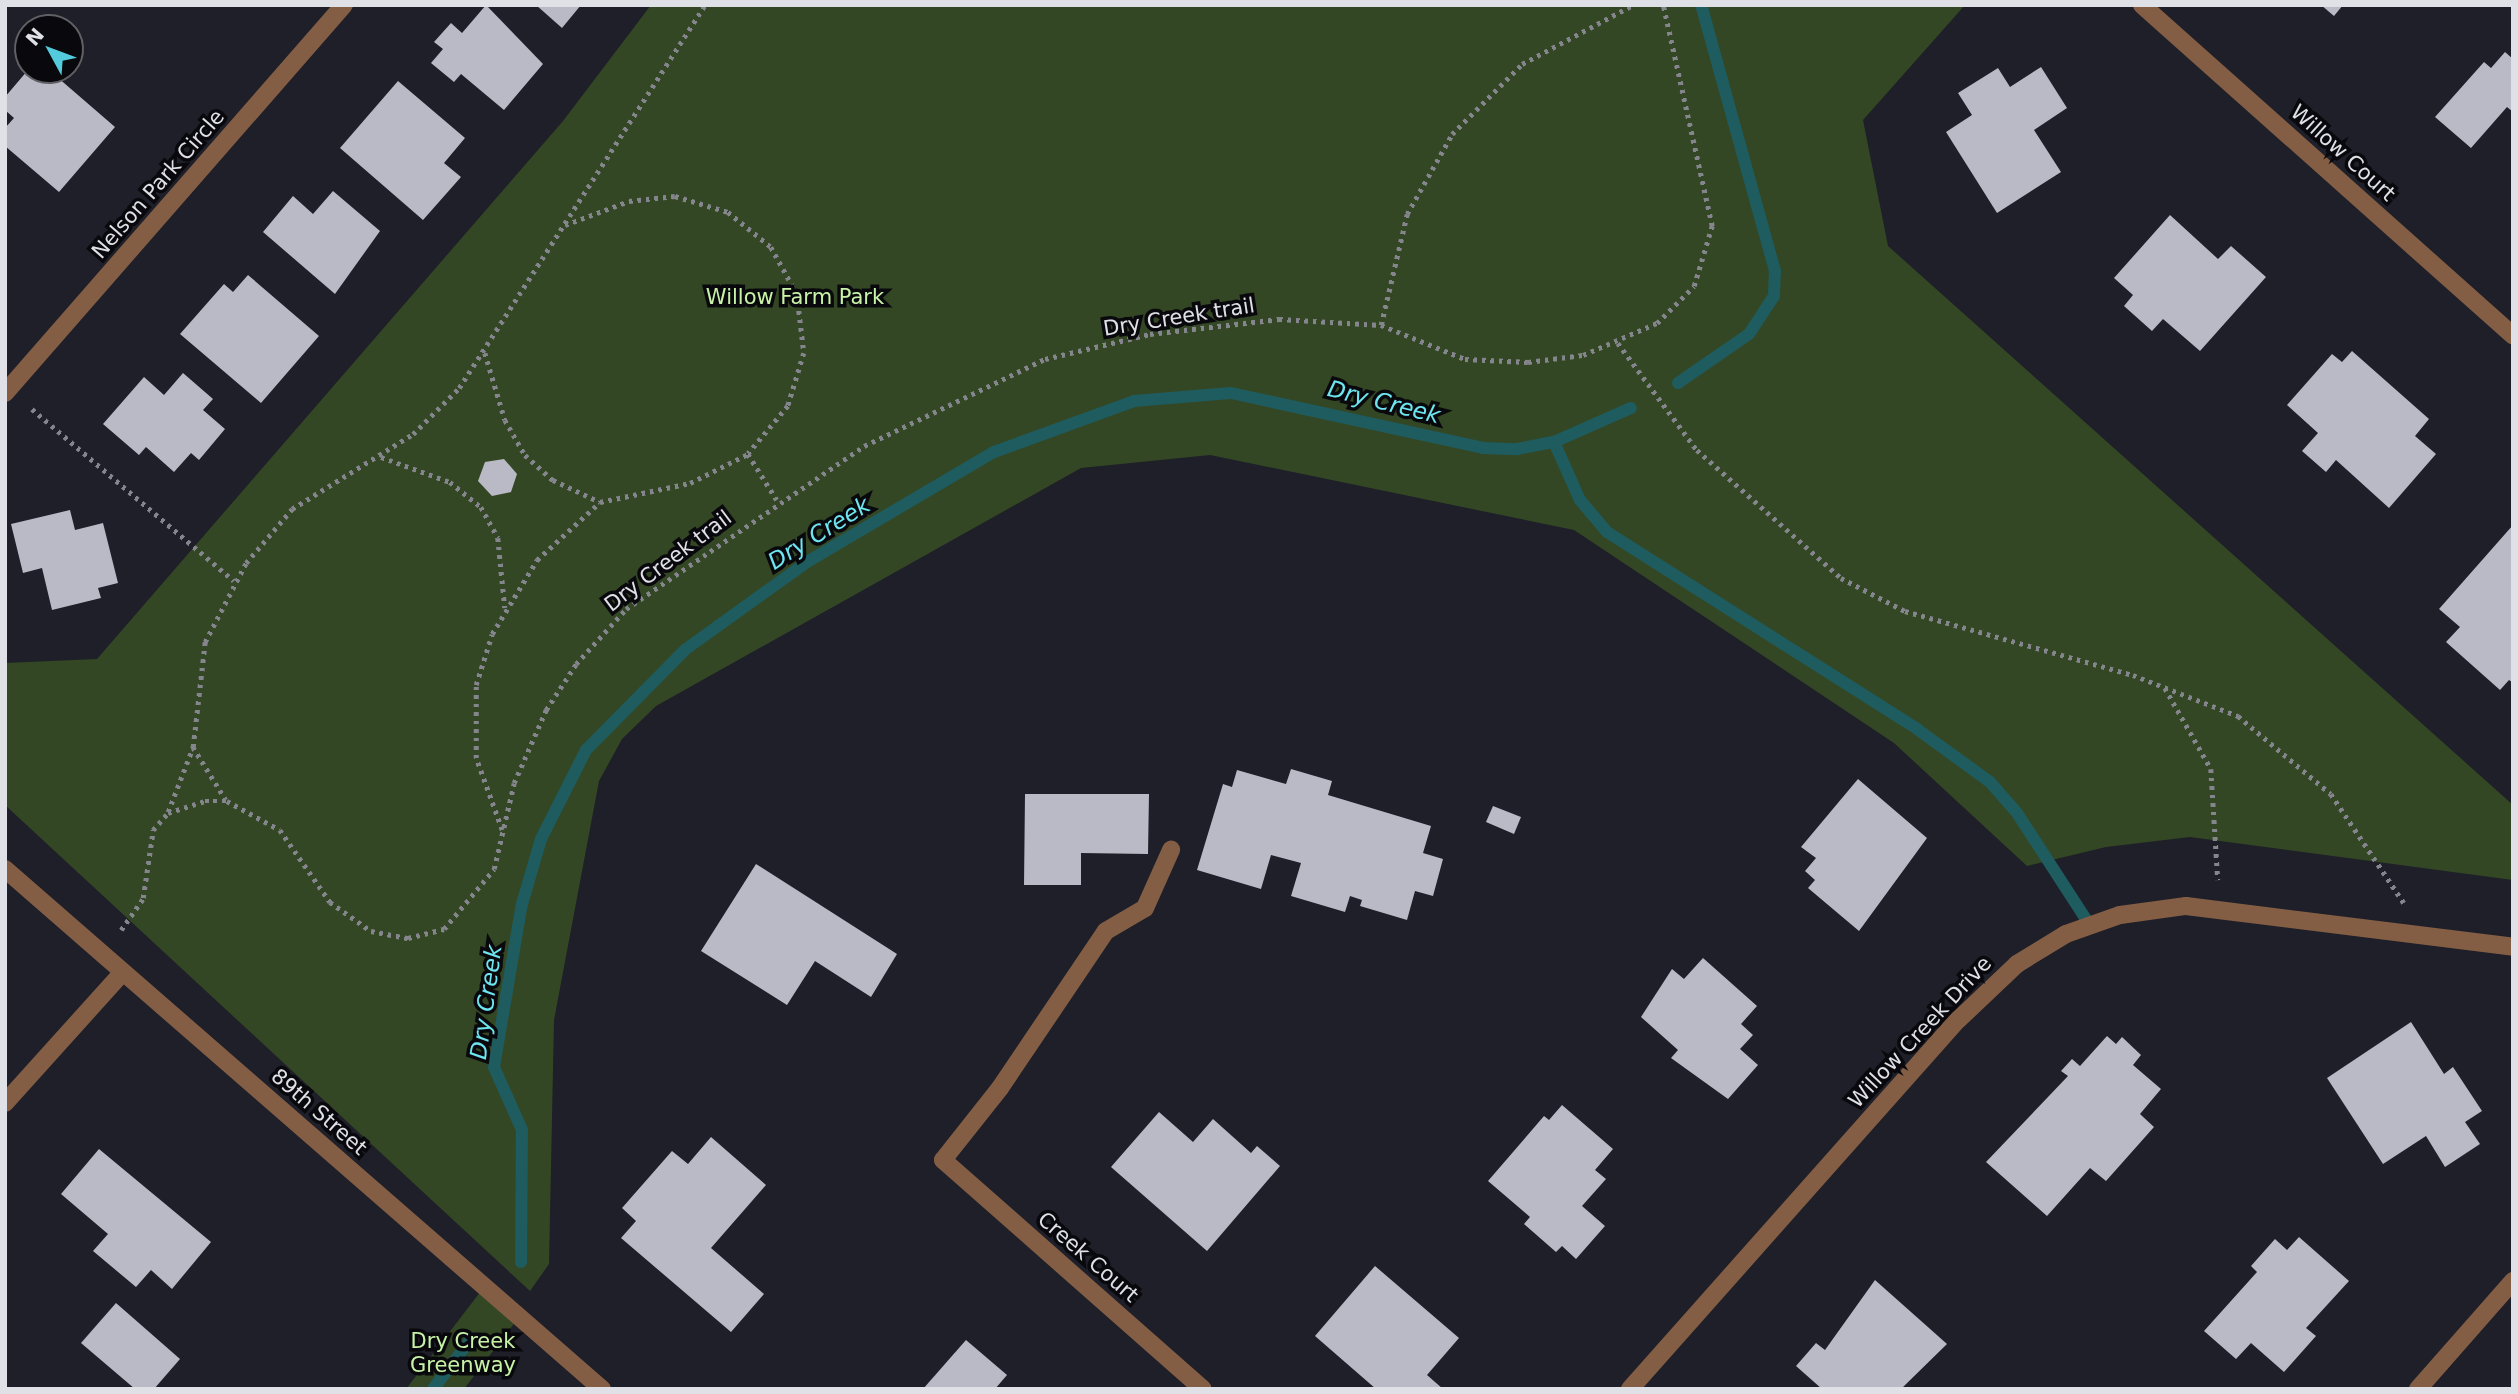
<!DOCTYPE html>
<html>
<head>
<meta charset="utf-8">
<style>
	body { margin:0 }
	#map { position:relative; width:2518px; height:1394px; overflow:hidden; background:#1e1f28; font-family:"DejaVu Sans",sans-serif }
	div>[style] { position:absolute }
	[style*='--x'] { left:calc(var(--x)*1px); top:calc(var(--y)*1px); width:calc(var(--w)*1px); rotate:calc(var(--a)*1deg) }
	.green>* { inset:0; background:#344724 }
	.stream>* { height:12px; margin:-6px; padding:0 6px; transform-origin:6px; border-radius:6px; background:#1e5c60 }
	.building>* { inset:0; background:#b9bac6 }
	.path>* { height:4.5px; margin-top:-2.25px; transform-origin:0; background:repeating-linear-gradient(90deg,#85868d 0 3.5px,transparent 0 8.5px) }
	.service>* { height:18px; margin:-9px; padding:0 9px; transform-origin:9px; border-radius:9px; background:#835e44 }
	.minor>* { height:18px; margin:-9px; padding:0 9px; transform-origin:9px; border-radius:9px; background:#835e44 }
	span { translate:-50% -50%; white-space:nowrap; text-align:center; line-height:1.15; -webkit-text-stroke:7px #09090d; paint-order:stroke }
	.street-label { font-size:21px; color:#e0e1e7 }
	.park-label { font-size:21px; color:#c8f2a7 }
	.water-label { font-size:23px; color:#6ee5ef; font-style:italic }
	.frame { position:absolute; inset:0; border:7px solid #e0e1e7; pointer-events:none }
	.north { position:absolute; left:14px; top:14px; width:70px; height:70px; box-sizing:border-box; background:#09090d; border:2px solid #5f5f64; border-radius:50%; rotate:311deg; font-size:19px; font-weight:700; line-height:28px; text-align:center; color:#e0e1e7 }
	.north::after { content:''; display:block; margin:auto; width:24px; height:32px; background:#54cadd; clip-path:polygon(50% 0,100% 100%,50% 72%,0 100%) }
</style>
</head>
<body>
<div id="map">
	<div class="green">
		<div style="clip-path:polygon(651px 5px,1965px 5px,1863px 120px,1888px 246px,2513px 805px,2513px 880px,2190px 837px,2106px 847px,2027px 866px,1894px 743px,1574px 530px,1210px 455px,1081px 468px,656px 706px,622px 739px,599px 781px,554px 1020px,549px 1264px,530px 1291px,5px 805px,5px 663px,97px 659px,563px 121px)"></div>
		<div style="clip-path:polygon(484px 1287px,519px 1317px,464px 1389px,406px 1389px)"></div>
	</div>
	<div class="stream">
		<div style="--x:1678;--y:383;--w:86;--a:-34.6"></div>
		<div style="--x:1749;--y:334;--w:45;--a:-56.7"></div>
		<div style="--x:1774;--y:296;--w:25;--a:-88"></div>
		<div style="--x:1775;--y:271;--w:276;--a:-105.5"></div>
		<div style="--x:1554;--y:442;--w:64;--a:65.9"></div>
		<div style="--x:1580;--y:500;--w:42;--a:49.8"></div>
		<div style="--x:1607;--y:532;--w:367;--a:32.4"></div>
		<div style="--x:1917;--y:729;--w:90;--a:36"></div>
		<div style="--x:1990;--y:782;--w:41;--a:48.9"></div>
		<div style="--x:2017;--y:813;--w:132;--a:57"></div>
		<div style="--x:521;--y:1262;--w:132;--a:-89.6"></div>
		<div style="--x:522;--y:1130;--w:69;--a:-114"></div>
		<div style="--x:494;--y:1067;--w:165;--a:-80.3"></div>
		<div style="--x:522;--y:904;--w:68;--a:-73.7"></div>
		<div style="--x:541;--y:839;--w:100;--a:-63.2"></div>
		<div style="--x:586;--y:750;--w:142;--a:-45.3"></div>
		<div style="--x:686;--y:649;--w:149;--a:-35.7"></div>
		<div style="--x:807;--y:562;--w:217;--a:-30.5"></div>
		<div style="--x:994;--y:452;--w:149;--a:-20"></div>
		<div style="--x:1134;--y:401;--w:97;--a:-4.7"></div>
		<div style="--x:1231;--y:393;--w:258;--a:12.3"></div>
		<div style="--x:1483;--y:448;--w:34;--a:2"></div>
		<div style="--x:1517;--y:449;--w:38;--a:-11"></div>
		<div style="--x:1554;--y:442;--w:84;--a:-23.8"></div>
		<div style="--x:433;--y:1389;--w:64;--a:-52.6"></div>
	</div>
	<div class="building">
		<div style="clip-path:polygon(486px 5px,543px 64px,504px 110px,461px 74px,454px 82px,431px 63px,443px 49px,434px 42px,451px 23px,462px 33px)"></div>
		<div style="clip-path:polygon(536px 5px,581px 5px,562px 28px)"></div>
		<div style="clip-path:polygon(2321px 5px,2343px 5px,2334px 16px)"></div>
		<div style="clip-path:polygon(2505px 52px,2513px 59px,2513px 112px,2507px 107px,2471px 148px,2435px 117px,2484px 62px,2491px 68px)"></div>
		<div style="clip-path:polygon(2041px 67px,2067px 108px,2034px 130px,2061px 172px,1997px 213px,1946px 132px,1972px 115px,1958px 93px,1998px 68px,2010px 87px)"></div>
		<div style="clip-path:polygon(28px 70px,49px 70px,115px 127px,59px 192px,5px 146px,5px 128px,14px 118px,5px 110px,5px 97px)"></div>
		<div style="clip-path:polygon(398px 81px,465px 138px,444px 163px,461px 177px,423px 220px,340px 148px)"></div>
		<div style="clip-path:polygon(333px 191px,380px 231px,335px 294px,263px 232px,293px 196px,313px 214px)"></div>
		<div style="clip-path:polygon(2170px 215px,2218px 259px,2231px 246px,2266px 277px,2200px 351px,2163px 319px,2152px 331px,2124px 306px,2133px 295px,2114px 278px)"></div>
		<div style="clip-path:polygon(248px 275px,319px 336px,261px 403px,180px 334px,224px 284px,233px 292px)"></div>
		<div style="clip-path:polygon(2352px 351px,2429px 419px,2415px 436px,2436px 454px,2389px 508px,2336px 460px,2326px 472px,2302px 451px,2318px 433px,2287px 405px,2332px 354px,2342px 362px)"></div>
		<div style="clip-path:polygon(183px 373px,213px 399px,203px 410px,225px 429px,199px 460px,191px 453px,174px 472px,146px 447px,139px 455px,103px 424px,144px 377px,164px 395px)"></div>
		<div style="clip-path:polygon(504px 459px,517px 474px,511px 492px,492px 496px,478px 481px,485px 462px)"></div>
		<div style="clip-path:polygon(70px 510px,75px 530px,103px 523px,118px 583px,98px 588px,101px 598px,52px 610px,42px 568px,23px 573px,11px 524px)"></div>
		<div style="clip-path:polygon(2513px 525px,2513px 683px,2509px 680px,2500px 690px,2446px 642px,2460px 627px,2439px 609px)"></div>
		<div style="clip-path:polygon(1291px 769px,1332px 781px,1328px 795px,1431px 826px,1423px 853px,1443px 859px,1433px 896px,1415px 891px,1407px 920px,1360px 906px,1362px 900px,1350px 896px,1345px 912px,1291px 896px,1301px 863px,1271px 855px,1261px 889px,1197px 870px,1223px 784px,1232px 787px,1237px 770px,1286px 784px)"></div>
		<div style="clip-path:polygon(1858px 779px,1927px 838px,1859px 931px,1808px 888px,1815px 880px,1805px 871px,1816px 858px,1801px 847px)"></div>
		<div style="clip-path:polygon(1025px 794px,1149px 794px,1148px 854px,1081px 853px,1081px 885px,1024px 885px)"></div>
		<div style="clip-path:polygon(1493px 806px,1521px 817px,1514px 834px,1486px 822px)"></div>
		<div style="clip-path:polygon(756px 864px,897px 954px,871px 997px,815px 961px,787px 1005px,701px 951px)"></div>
		<div style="clip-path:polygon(1703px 958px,1757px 1006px,1741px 1024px,1753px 1035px,1740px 1049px,1758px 1065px,1728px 1099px,1671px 1058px,1678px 1050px,1641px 1017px,1672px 969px,1684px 979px)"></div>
		<div style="clip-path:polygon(2411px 1022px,2444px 1074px,2453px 1067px,2482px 1111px,2465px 1122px,2480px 1144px,2445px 1167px,2426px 1136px,2383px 1164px,2327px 1078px)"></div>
		<div style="clip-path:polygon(2107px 1036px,2116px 1044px,2122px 1037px,2141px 1055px,2133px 1065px,2161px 1089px,2140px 1114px,2154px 1127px,2106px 1181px,2090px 1168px,2047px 1216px,1986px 1162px,2068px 1076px,2061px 1071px,2072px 1059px,2080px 1066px)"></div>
		<div style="clip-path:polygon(1562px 1105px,1613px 1149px,1595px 1170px,1606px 1179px,1582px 1206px,1605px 1226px,1576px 1259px,1562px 1246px,1556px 1252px,1524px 1224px,1530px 1217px,1488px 1181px,1544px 1116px,1549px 1120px)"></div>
		<div style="clip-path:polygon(1159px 1112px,1193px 1142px,1213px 1119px,1251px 1153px,1257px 1146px,1280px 1166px,1207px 1251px,1111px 1167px)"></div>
		<div style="clip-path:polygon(711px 1137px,766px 1185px,711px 1248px,764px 1294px,731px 1332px,621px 1238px,636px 1221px,622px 1208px,672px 1151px,688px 1164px)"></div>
		<div style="clip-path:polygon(99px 1149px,211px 1242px,172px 1289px,151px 1270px,136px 1287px,93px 1251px,108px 1234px,61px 1194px)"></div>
		<div style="clip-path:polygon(2299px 1237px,2349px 1281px,2306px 1328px,2316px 1336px,2284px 1372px,2251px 1343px,2236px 1359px,2204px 1331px,2257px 1272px,2251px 1266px,2275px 1239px,2287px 1250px)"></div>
		<div style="clip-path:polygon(1375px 1266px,1459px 1338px,1427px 1375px,1443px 1389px,1376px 1389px,1315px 1336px)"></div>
		<div style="clip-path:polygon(1875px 1280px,1947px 1344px,1901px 1389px,1822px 1389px,1796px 1366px,1816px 1343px,1825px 1350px)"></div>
		<div style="clip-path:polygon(116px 1303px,180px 1359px,154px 1389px,135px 1389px,81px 1343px)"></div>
		<div style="clip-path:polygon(966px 1340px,1007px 1375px,995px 1389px,923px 1389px)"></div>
	</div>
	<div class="path">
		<div style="--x:565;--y:225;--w:68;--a:-20.6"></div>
		<div style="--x:629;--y:201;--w:46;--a:-6.2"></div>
		<div style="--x:675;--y:196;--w:55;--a:16.8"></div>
		<div style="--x:728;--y:212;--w:55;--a:39.1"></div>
		<div style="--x:771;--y:247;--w:54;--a:61"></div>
		<div style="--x:797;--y:294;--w:59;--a:83.2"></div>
		<div style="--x:804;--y:353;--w:55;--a:106.8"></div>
		<div style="--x:788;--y:406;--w:62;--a:129.8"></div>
		<div style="--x:1381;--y:325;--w:114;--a:-76.8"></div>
		<div style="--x:1407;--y:214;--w:92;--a:-60.6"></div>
		<div style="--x:1452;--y:134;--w:99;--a:-45"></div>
		<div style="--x:1522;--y:64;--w:126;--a:-28"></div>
		<div style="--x:1618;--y:343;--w:133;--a:53.6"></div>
		<div style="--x:1697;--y:450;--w:193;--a:41.6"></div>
		<div style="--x:1841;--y:578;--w:72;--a:27.3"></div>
		<div style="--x:1905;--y:611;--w:237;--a:15.7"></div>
		<div style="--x:2133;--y:675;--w:113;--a:21.3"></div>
		<div style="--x:2238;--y:716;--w:121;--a:40"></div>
		<div style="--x:2331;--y:794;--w:131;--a:56.2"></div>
		<div style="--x:485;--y:353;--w:70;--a:73.4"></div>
		<div style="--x:505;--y:420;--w:40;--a:60.3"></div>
		<div style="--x:525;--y:455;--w:38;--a:42"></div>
		<div style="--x:553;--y:480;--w:52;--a:25.1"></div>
		<div style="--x:32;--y:409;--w:265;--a:40.4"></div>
		<div style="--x:381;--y:457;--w:73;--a:19.9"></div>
		<div style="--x:450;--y:482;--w:40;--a:39"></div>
		<div style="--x:481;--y:507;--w:35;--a:61"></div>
		<div style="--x:498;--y:538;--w:70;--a:84.3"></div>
		<div style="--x:2165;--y:688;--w:93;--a:60.4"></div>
		<div style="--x:2211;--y:769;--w:111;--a:86.4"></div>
		<div style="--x:193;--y:747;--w:106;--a:-83.5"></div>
		<div style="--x:205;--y:642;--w:89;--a:-62.6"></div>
		<div style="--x:246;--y:563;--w:71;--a:-49.6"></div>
		<div style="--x:292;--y:509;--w:142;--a:-31.8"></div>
		<div style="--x:413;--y:434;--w:65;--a:-45"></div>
		<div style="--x:459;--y:388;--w:455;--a:-57.3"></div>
		<div style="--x:168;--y:812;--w:70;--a:-69"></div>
		<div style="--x:193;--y:747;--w:62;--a:58.1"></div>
		<div style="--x:502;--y:830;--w:77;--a:-109.9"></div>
		<div style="--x:476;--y:758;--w:73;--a:-90"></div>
		<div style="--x:476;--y:685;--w:53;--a:-72.6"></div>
		<div style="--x:492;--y:634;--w:87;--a:-58.7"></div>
		<div style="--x:537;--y:560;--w:86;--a:-42.6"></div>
		<div style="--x:600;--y:502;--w:92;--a:-11.9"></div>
		<div style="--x:690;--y:483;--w:65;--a:-26.6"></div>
		<div style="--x:748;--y:454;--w:54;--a:57.8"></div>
		<div style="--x:121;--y:930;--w:39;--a:-55"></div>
		<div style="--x:143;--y:898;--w:69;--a:-81.6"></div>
		<div style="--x:153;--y:830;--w:23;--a:-49"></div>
		<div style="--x:168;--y:813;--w:39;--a:-18"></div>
		<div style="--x:205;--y:801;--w:22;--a:0"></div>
		<div style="--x:227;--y:801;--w:60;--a:28.7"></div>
		<div style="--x:280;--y:830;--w:88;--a:55.2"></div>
		<div style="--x:330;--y:902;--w:50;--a:35.3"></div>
		<div style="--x:371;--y:931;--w:38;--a:11"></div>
		<div style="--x:408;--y:938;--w:37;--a:-14"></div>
		<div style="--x:444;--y:929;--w:78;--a:-50.2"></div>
		<div style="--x:494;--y:869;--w:88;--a:-76.9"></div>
		<div style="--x:514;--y:783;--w:80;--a:-66.3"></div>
		<div style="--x:546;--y:710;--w:55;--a:-56.9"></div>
		<div style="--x:576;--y:664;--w:74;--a:-47.7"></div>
		<div style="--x:626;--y:609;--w:288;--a:-34.4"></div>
		<div style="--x:864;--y:446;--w:201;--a:-25.7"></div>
		<div style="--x:1045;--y:359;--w:108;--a:-13.4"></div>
		<div style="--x:1150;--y:334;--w:130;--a:-6.6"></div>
		<div style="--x:1279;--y:319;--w:102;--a:3.4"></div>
		<div style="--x:1381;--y:325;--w:91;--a:22"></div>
		<div style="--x:1465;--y:359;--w:63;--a:2.7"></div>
		<div style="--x:1528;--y:362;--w:55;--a:-7.3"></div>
		<div style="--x:1583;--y:355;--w:81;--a:-23.4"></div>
		<div style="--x:1657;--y:323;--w:52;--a:-45"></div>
		<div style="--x:1694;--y:286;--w:63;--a:-73.3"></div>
		<div style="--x:1712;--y:226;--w:226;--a:-102.5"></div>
	</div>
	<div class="service">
		<div style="--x:943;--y:1160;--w:92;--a:-51.6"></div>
		<div style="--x:1000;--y:1088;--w:189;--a:-56"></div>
		<div style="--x:1106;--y:931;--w:45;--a:-30.5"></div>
		<div style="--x:1145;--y:908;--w:64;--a:-65.9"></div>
	</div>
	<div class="minor">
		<div style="--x:2142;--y:5;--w:497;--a:41.7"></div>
		<div style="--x:5;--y:393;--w:515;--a:-48.86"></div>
		<div style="--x:5;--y:869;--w:792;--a:41.06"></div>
		<div style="--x:5;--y:1103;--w:176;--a:-48"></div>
		<div style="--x:943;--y:1160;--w:346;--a:41.4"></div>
		<div style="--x:1630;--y:1389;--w:494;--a:-48.4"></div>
		<div style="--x:1958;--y:1020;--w:81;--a:-43.5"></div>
		<div style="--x:2017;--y:964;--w:57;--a:-31.5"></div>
		<div style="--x:2066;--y:934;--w:57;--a:-19.4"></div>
		<div style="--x:2120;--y:915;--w:67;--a:-7.8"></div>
		<div style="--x:2186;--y:906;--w:330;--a:7.1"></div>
		<div style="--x:2418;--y:1389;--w:144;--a:-48.7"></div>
	</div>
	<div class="street-label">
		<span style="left:2343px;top:153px;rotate:42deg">Willow Court</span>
		<span style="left:158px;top:184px;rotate:-49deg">Nelson Park Circle</span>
		<span style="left:1179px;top:317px;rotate:-9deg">Dry Creek trail</span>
		<span style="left:668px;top:561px;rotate:-37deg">Dry Creek trail</span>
		<span style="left:1920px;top:1032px;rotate:-47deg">Willow Creek Drive</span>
		<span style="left:319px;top:1112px;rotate:41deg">89th Street</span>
		<span style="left:1088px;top:1257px;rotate:41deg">Creek Court</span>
	</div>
	<div class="park-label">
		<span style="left:795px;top:297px">Willow Farm Park</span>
		<span style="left:463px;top:1353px">Dry Creek<br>Greenway</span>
	</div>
	<div class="water-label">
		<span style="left:1384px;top:402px;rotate:14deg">Dry Creek</span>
		<span style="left:819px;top:533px;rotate:-32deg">Dry Creek</span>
		<span style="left:486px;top:1002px;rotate:-82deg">Dry Creek</span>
	</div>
	<div class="frame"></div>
	<div class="north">N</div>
</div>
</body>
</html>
